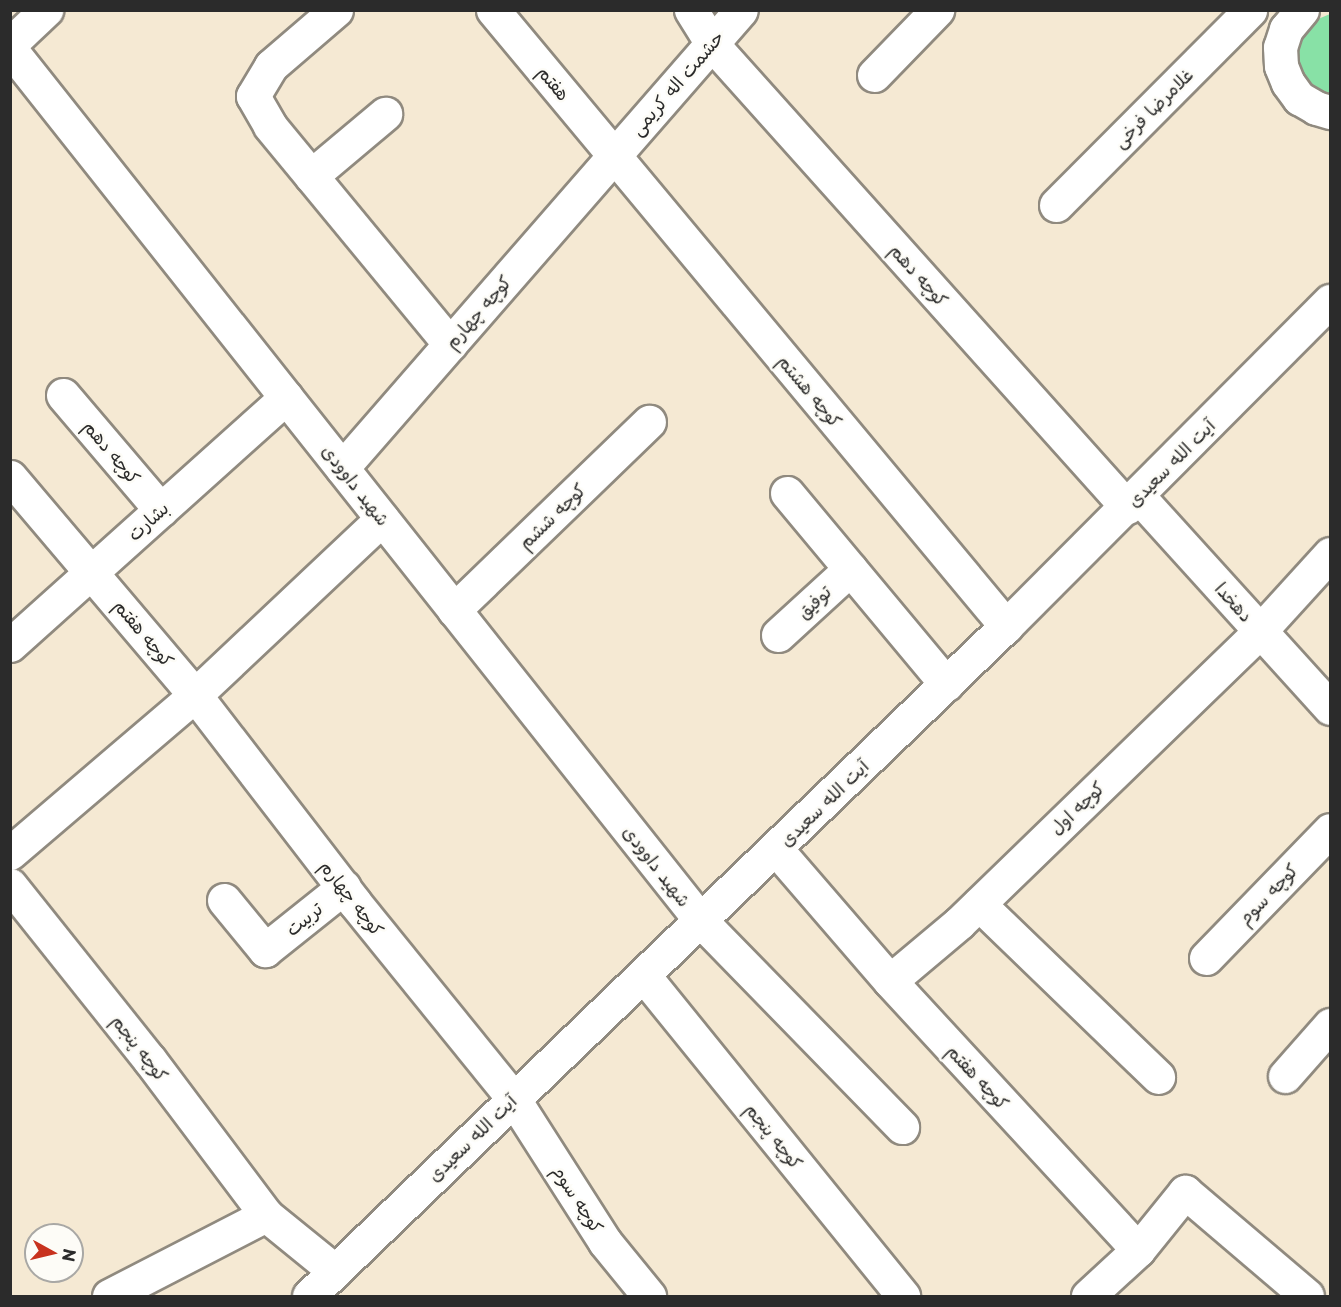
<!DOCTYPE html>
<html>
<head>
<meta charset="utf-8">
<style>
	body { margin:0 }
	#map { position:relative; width:1341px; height:1307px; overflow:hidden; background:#f5e9d3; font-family:"Playpen Sans","Playpen Sans Arabic",sans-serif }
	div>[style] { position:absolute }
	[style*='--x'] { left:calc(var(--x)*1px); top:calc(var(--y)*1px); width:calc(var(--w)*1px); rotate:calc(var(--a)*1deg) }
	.green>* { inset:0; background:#88e1a6 }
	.roads { filter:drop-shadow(2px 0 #908a7f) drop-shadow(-2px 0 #908a7f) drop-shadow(0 2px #908a7f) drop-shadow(0 -2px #908a7f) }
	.minor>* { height:33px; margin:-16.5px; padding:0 16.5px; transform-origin:16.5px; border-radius:16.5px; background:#fff }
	span { translate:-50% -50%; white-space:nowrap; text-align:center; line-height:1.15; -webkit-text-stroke:5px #fdfcf7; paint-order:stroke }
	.street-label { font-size:18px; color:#2b2b2b }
	.frame { position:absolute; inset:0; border:12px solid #2b2b2b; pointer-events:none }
	.north { position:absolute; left:24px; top:1223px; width:60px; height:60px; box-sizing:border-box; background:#fdfcf7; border:2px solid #a9a8a5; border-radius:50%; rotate:98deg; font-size:16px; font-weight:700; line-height:24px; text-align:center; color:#2b2b2b }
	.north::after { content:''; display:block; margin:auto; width:21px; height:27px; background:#c8321e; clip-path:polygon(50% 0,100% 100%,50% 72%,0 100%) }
</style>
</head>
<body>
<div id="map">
	<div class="green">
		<div style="clip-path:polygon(1330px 14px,1330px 95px,1318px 92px,1307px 84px,1300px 72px,1296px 59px,1297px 45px,1302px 32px,1311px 22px)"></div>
	</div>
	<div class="roads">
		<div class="minor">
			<div style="--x:336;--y:10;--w:86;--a:139.3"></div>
			<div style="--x:271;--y:66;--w:35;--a:121"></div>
			<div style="--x:253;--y:96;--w:34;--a:60"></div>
			<div style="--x:270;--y:126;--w:283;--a:50.5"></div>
			<div style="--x:493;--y:10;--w:802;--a:50.21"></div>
			<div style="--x:691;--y:10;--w:40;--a:58"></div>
			<div style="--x:712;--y:44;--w:622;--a:48.13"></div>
			<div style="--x:1302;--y:10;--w:25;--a:130"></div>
			<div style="--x:1286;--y:29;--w:19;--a:108"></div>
			<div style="--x:1280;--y:47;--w:19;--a:87"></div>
			<div style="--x:1281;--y:66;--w:18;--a:68"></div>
			<div style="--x:1288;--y:83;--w:19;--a:54"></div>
			<div style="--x:1299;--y:98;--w:20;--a:30"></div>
			<div style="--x:1316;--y:108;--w:15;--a:16"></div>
			<div style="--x:10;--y:44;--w:50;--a:-43.4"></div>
			<div style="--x:10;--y:49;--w:1113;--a:51.61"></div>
			<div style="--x:701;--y:921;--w:288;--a:45.7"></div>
			<div style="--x:874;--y:75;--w:91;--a:-45.9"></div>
			<div style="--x:311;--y:176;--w:97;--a:-40"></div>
			<div style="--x:1056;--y:205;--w:275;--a:-45.1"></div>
			<div style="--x:63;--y:395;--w:151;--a:49.6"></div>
			<div style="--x:342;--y:468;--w:607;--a:-48.94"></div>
			<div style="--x:10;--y:477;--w:286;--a:49.7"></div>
			<div style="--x:195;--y:695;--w:262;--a:52.4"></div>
			<div style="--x:355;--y:903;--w:251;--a:51"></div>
			<div style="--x:513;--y:1098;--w:171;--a:57.4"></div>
			<div style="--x:605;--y:1242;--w:70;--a:50.8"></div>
			<div style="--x:787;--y:493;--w:249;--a:50.2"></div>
			<div style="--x:1138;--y:496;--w:286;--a:47.8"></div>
			<div style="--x:454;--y:610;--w:271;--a:-44"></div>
			<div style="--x:778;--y:635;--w:98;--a:-42.5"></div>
			<div style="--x:10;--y:645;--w:371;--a:-41.9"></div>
			<div style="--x:776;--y:849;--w:174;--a:49.2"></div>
			<div style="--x:890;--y:981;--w:366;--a:47.3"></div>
			<div style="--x:1138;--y:1250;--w:68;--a:137.4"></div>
			<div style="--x:10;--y:853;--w:243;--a:-40.5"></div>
			<div style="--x:195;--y:695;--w:257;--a:-43.3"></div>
			<div style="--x:10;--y:885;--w:223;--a:51.4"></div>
			<div style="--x:149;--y:1059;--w:195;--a:53.1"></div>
			<div style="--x:224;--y:900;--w:65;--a:50.6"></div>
			<div style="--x:265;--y:950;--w:101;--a:-38.6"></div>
			<div style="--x:979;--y:904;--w:249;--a:44"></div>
			<div style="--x:1206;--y:958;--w:178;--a:-45.9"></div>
			<div style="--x:644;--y:976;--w:412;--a:51"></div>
			<div style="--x:890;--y:981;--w:90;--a:-40"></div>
			<div style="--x:959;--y:923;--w:419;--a:-44.1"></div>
			<div style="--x:1260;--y:631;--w:104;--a:-47.7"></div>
			<div style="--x:1285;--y:1076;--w:68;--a:-48.6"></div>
			<div style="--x:1138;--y:1250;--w:75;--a:-51"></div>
			<div style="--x:1185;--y:1192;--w:160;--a:40.4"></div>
			<div style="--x:109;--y:1296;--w:177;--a:-27.3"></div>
			<div style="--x:266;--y:1215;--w:89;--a:39.1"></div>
			<div style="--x:309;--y:1296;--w:967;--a:-43.87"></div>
			<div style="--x:1006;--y:626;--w:459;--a:-45.1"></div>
		</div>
	</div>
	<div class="street-label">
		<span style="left:554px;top:83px;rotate:50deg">هفتم</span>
		<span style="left:677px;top:83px;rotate:-49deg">حشمت اله کریمی</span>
		<span style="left:1153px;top:108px;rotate:-45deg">غلامرضا فرخی</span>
		<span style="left:919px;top:275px;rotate:48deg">کوچه دهم</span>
		<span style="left:478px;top:312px;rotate:-49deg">کوچه چهارم</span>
		<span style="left:810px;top:391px;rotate:50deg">کوچه هشتم</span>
		<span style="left:112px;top:452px;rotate:50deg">کوچه دهم</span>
		<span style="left:1171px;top:463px;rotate:-45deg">آیت الله سعیدی</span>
		<span style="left:356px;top:485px;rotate:52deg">شهید داوودی</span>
		<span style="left:552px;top:516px;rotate:-44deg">کوچه ششم</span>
		<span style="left:148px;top:521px;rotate:-42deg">بشارت</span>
		<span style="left:814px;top:602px;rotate:-43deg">توفیق</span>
		<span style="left:1234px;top:602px;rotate:48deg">دهخدا</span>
		<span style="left:144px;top:633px;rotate:50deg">کوچه هفتم</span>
		<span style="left:824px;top:803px;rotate:-44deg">آیت الله سعیدی</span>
		<span style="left:1077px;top:808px;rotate:-44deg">کوچه اول</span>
		<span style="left:657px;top:866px;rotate:52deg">شهید داوودی</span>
		<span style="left:1268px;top:894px;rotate:-46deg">کوچه سوم</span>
		<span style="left:352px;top:898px;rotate:52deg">کوچه چهارم</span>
		<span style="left:304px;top:919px;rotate:-39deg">تربیت</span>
		<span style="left:140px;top:1048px;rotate:52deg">کوچه پنجم</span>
		<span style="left:978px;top:1077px;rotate:47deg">کوچه هفتم</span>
		<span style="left:774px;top:1136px;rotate:51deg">کوچه پنجم</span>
		<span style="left:472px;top:1138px;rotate:-44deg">آیت الله سعیدی</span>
		<span style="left:578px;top:1199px;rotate:57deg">کوچه سوم</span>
	</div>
	<div class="frame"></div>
	<div class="north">N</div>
</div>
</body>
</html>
